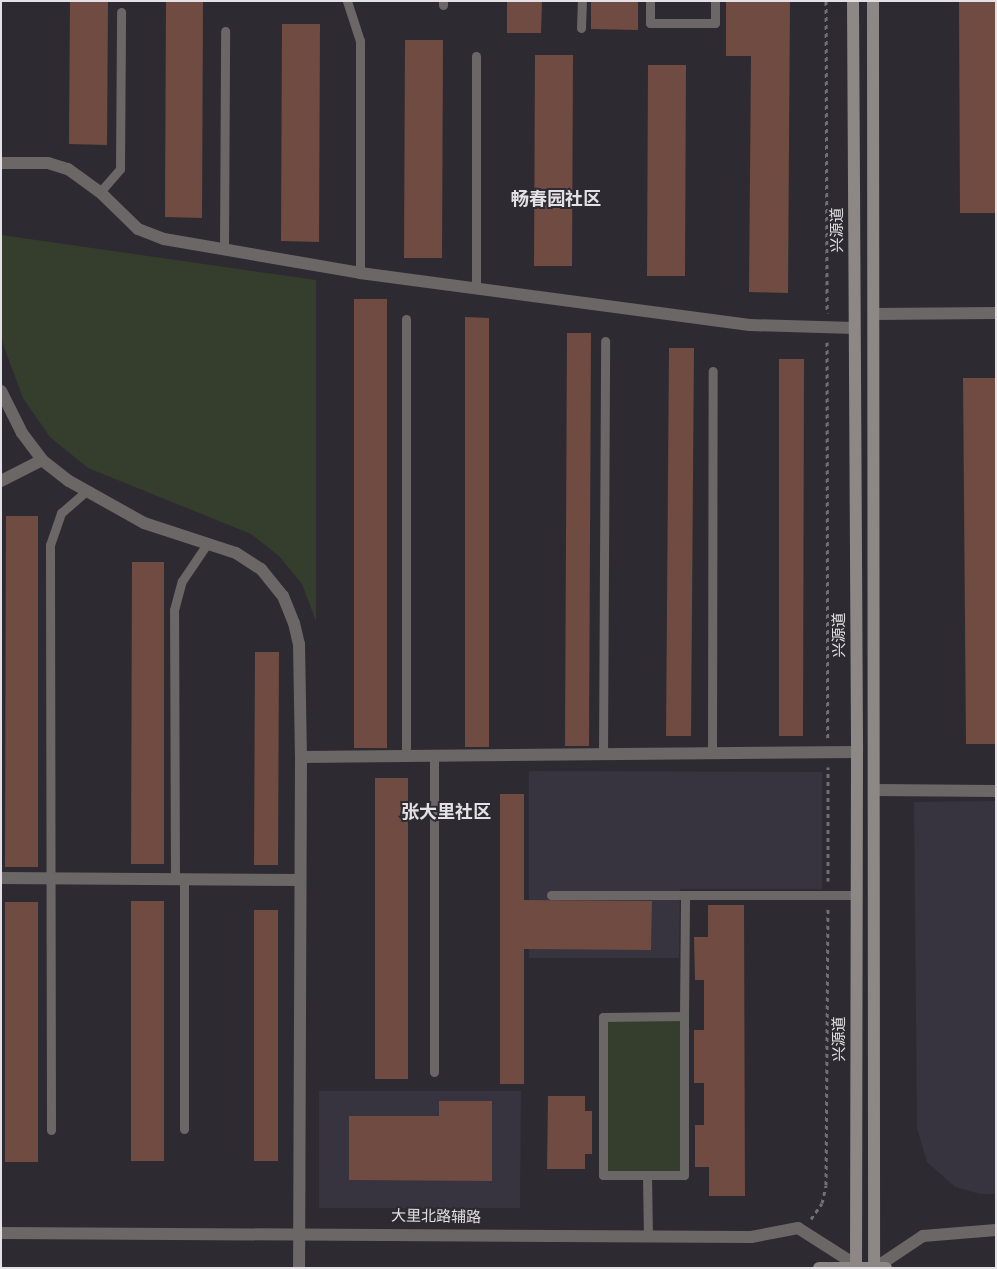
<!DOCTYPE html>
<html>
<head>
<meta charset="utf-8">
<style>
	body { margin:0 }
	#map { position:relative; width:997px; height:1269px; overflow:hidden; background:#2d2b31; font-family:Bitter,"Noto Sans SC",serif }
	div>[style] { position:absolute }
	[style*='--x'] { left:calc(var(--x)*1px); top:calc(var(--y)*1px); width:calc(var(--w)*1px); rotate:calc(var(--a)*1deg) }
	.built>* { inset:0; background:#37333f }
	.green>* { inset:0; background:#353d2c }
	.building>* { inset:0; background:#6f4b41 }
	.path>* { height:3px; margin-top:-1.5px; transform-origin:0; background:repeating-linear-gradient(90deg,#727076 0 4px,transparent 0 8px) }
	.lane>* { height:9px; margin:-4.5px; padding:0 4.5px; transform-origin:4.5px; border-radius:4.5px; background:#6a6766 }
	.street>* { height:12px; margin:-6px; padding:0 6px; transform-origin:6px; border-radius:6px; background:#6a6766 }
	.secondary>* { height:12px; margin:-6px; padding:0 6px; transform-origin:6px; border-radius:6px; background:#8d8786 }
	span { translate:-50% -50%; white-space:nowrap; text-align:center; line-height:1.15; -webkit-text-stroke:4px #2d2b31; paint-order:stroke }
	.street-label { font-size:15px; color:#e3e1e5 }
	.quarter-label { font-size:18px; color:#e3e1e5; font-weight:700 }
	.frame { position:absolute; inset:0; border:2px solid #e3e1e5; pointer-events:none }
</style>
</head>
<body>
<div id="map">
	<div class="built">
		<div style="clip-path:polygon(529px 771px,822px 772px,822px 889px,680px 889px,679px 958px,529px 958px)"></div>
		<div style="clip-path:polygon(996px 801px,996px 1194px,980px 1194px,955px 1187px,927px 1162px,917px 1128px,914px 802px)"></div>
		<div style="clip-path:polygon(319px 1091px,521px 1091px,520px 1208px,319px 1208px)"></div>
	</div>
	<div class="green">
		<div style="clip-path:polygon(1px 235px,316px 280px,316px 621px,302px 584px,279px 556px,251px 534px,88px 468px,50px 437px,23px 398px,4px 347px,1px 334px)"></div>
		<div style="clip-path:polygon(680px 1020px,680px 1171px,607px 1171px,607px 1021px)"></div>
	</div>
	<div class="building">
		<div style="clip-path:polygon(70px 1px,108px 1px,107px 145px,69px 144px)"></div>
		<div style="clip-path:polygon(166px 1px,203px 1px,202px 218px,165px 217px)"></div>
		<div style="clip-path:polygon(507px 1px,542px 1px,541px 33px,507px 33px)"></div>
		<div style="clip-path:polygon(591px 1px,638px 1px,638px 30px,591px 29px)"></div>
		<div style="clip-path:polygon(726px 1px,790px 1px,788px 293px,749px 292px,751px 56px,726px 56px)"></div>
		<div style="clip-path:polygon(959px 1px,996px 1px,996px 213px,960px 213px)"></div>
		<div style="clip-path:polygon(282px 24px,320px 24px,319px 242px,281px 241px)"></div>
		<div style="clip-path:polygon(405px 40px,443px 40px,442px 258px,404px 258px)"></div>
		<div style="clip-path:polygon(535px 55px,573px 55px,572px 266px,534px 266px)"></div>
		<div style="clip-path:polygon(648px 65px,686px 65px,685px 276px,647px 276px)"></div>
		<div style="clip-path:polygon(354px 299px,387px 299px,387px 748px,354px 748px)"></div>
		<div style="clip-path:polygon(465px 317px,489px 318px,489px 747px,465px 747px)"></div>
		<div style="clip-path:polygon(567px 333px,591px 333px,589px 746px,565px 746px)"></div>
		<div style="clip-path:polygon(669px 348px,694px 348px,691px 736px,666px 736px)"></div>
		<div style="clip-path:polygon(779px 359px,804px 359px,803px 736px,779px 736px)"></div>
		<div style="clip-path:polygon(963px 378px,996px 378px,996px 744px,966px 744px)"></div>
		<div style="clip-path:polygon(6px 516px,38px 516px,38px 867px,5px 867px)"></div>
		<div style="clip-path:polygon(132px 562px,164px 562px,164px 864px,131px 864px)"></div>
		<div style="clip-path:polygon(255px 652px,279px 652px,278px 865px,254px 865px)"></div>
		<div style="clip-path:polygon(375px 778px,408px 778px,408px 1079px,375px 1079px)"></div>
		<div style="clip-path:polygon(500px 794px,524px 794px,524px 900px,652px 901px,651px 950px,524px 949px,524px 1084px,500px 1084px)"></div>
		<div style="clip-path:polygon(131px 901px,164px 901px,164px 1161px,131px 1161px)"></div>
		<div style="clip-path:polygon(5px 902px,38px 902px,38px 1162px,5px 1162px)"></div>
		<div style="clip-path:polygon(708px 905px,744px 905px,745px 1196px,709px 1196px,709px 1167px,695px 1167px,695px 1125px,704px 1125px,704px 1083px,694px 1083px,694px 1030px,704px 1030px,704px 980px,695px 980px,694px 937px,708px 937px)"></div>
		<div style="clip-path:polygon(254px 910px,278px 910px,278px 1161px,254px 1161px)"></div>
		<div style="clip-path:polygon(548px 1096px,585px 1096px,585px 1111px,592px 1111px,592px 1154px,585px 1154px,585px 1169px,547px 1169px)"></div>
		<div style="clip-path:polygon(439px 1101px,492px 1101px,492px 1181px,349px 1180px,349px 1116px,439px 1116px)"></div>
	</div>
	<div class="path">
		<div style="--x:826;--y:1;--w:312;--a:89.8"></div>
		<div style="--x:827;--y:342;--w:396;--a:89.9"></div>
		<div style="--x:828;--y:881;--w:114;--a:-90"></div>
		<div style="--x:811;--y:1219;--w:19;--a:-55"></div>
		<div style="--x:822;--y:1203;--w:18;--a:-77"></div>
		<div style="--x:826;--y:1185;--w:276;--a:-89.6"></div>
	</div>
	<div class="lane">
		<div style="--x:347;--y:1;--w:42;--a:72"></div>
		<div style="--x:360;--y:41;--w:232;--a:90"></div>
		<div style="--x:443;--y:1;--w:4;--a:90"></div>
		<div style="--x:650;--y:1;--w:22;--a:90"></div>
		<div style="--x:650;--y:23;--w:65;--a:0"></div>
		<div style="--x:715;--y:23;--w:22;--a:-90"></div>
		<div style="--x:581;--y:28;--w:27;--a:-88"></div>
		<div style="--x:476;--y:56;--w:233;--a:90"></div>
		<div style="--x:100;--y:192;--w:30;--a:-49"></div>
		<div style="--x:120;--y:169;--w:157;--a:-89.6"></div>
		<div style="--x:224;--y:249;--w:218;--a:-89.7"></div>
		<div style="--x:406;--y:319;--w:437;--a:90"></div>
		<div style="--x:712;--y:754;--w:383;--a:-89.9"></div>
		<div style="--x:603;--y:755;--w:414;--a:-89.7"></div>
		<div style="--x:434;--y:756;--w:316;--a:90"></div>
		<div style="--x:175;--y:878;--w:268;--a:-90.2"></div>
		<div style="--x:174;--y:610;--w:30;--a:-75"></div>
		<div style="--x:182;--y:581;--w:45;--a:-56"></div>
		<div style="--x:184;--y:879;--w:250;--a:90"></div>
		<div style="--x:551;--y:895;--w:134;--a:0"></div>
		<div style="--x:684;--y:1016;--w:121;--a:-89.5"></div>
		<div style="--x:685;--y:895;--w:172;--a:0"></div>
		<div style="--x:51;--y:1130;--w:585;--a:-90.1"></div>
		<div style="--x:50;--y:545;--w:34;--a:-71"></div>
		<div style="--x:61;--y:513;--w:33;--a:-41"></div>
		<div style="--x:647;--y:1175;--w:44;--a:180"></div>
		<div style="--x:603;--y:1175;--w:158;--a:-90"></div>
		<div style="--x:603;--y:1017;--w:81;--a:-0.7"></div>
		<div style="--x:684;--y:1016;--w:159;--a:90"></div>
		<div style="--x:684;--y:1175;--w:37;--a:180"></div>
		<div style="--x:647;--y:1175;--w:61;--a:89.1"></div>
	</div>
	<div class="street">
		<div style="--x:1;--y:163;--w:47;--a:0"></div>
		<div style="--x:48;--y:163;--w:21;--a:17"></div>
		<div style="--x:68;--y:169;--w:39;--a:36"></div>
		<div style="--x:100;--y:192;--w:53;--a:44.2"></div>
		<div style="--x:138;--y:229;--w:28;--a:21"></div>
		<div style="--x:164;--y:239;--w:199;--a:9.8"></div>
		<div style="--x:360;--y:273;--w:393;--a:7.6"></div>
		<div style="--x:750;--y:325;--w:104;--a:1.7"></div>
		<div style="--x:874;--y:314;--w:122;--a:-0.5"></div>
		<div style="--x:1;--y:391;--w:47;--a:63.4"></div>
		<div style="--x:22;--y:433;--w:34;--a:53"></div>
		<div style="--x:42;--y:460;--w:34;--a:38"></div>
		<div style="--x:69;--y:481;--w:86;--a:29.2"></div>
		<div style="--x:144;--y:523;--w:97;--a:18.1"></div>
		<div style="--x:236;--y:553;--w:30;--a:33"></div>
		<div style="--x:261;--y:569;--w:35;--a:51"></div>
		<div style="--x:283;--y:596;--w:29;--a:68"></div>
		<div style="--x:294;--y:623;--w:22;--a:77"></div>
		<div style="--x:299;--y:644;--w:113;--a:89"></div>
		<div style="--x:301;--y:757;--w:511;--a:90.22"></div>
		<div style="--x:1;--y:481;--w:46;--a:-27.1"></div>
		<div style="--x:301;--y:757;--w:556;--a:-0.52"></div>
		<div style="--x:876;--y:790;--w:120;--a:0.5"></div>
		<div style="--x:1;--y:878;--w:299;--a:0.4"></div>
		<div style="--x:1;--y:1233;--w:750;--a:0.31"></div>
		<div style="--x:751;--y:1237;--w:48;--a:-10.8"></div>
		<div style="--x:798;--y:1228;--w:69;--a:32.5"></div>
		<div style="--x:856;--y:1265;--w:4;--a:135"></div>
		<div style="--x:875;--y:1268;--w:58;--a:-33.7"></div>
		<div style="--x:923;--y:1236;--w:73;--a:-4.7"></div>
	</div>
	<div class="secondary">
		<div style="--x:853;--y:1;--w:751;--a:89.69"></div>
		<div style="--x:857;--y:752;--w:516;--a:90.11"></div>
		<div style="--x:873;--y:1;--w:1267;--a:89.95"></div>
		<div style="--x:819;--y:1268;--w:67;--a:0"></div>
	</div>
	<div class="street-label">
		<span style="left:838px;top:230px;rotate:-90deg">兴源道</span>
		<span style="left:840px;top:635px;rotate:-90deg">兴源道</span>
		<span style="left:840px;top:1039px;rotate:-90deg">兴源道</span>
		<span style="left:436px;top:1217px;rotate:1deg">大里北路辅路</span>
	</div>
	<div class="quarter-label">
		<span style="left:556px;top:199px">畅春园社区</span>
		<span style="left:446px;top:812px">张大里社区</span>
	</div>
	<div class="frame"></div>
</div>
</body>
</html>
